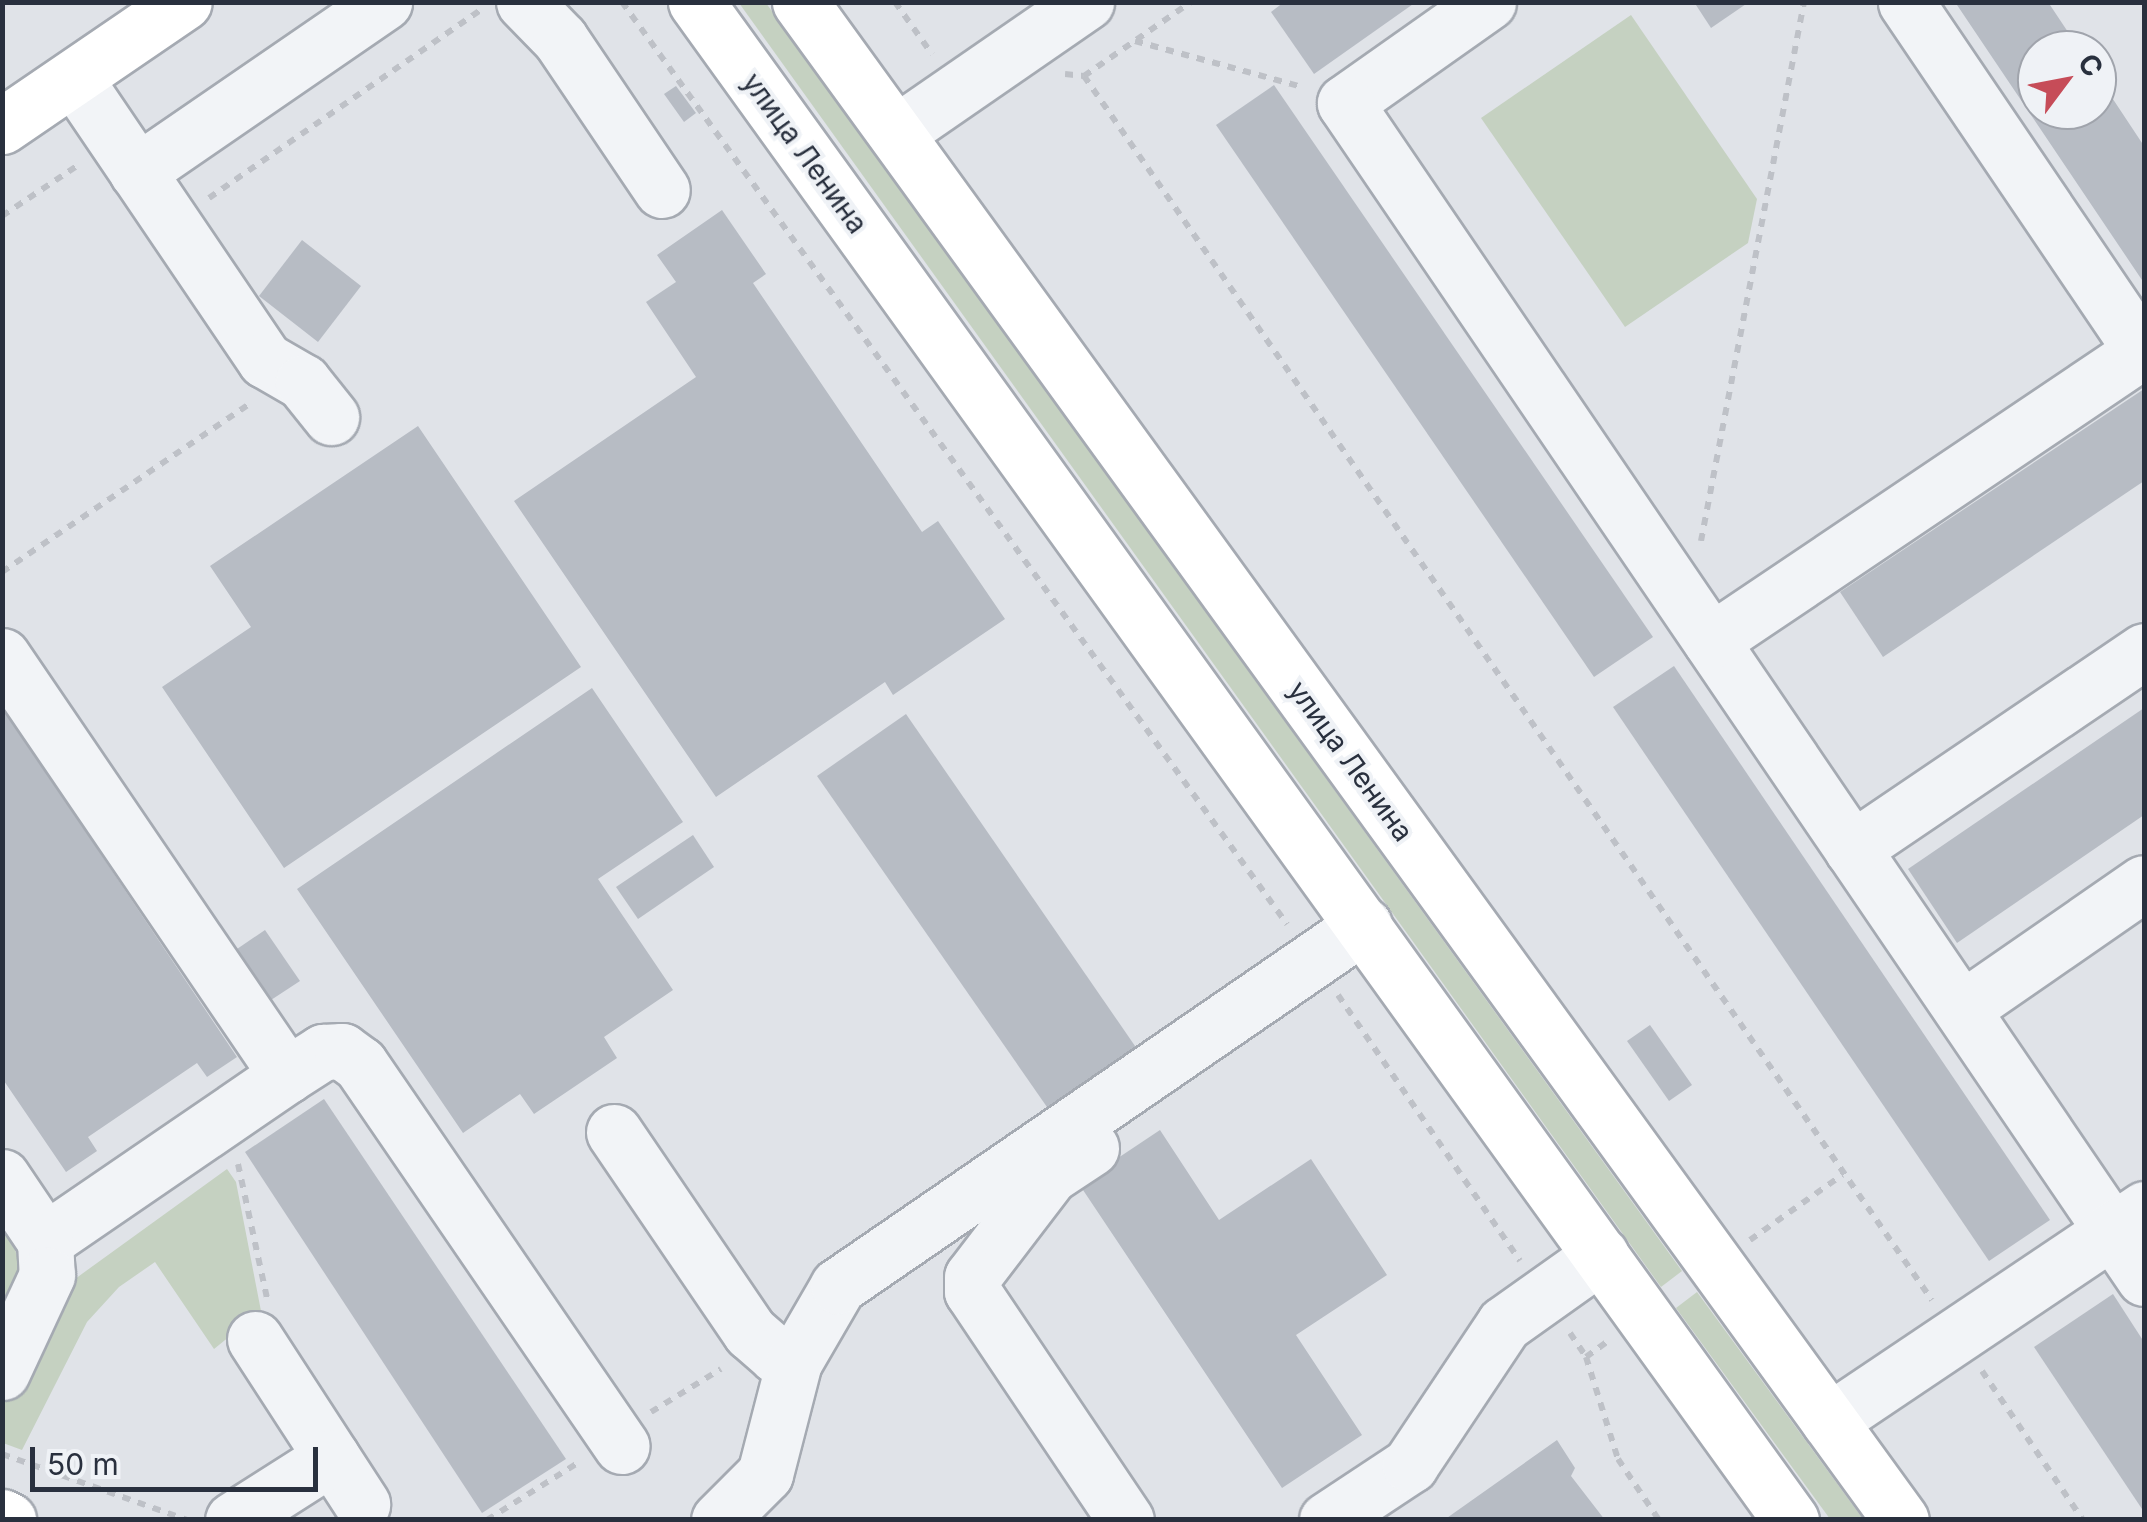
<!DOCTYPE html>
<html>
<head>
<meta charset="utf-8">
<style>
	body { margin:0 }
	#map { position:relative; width:2147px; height:1522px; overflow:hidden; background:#e0e3e8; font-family:Inter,sans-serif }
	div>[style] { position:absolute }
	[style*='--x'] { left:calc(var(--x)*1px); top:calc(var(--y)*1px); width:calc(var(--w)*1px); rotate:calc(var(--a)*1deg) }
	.green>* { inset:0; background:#c5d1c1 }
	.building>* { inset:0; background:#b7bcc4 }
	.path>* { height:6px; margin-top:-3px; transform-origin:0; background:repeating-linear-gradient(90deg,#bec1c7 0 8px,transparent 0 16px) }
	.roads { filter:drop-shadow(2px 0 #a5aab2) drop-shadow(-2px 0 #a5aab2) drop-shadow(0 2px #a5aab2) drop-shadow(0 -2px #a5aab2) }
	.minor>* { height:55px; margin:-27.5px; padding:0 27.5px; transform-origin:27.5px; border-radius:27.5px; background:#f2f4f7 }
	.major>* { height:55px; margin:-27.5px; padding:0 27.5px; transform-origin:27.5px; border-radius:27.5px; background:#fff }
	span { translate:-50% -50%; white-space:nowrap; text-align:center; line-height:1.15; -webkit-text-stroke:8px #eff2f6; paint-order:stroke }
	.street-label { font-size:28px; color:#29303e }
	.frame { position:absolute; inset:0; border:5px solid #29303e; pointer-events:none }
	.north { position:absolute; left:2017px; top:30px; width:100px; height:100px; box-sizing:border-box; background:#eff2f6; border:2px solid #a0a4ac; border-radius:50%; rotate:58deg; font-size:28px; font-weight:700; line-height:40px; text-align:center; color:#29303e }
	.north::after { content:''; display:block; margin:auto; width:35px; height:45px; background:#c64c58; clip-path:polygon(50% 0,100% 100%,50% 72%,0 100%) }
	.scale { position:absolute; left:30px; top:1447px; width:288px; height:45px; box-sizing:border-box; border:5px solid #29303e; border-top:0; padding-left:12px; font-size:30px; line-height:35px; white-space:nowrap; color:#29303e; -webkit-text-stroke:8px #eff2f6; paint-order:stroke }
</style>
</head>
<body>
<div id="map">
	<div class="green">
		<div style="clip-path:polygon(739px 3px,766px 3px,1682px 1271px,1661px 1287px)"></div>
		<div style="clip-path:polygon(1631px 15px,1757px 199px,1748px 243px,1625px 327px,1481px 118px)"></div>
		<div style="clip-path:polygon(227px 1169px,236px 1182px,261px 1311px,214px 1349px,155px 1262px,119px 1287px,87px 1322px,22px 1450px,3px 1443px,2px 1408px,68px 1284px)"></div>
		<div style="clip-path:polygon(2px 1210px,26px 1283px,2px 1334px)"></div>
		<div style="clip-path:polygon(1697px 1292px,1863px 1519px,1830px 1519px,1676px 1308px)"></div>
	</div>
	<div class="building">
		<div style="clip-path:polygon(1284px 2px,1416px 2px,1314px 74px,1271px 12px)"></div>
		<div style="clip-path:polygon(1694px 2px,1749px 2px,1711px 28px)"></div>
		<div style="clip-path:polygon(1955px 2px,2048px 2px,2080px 50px,2037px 50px,2037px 110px,2097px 110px,2097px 75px,2144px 146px,2144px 283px)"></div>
		<div style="clip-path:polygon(1274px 85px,1653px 637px,1594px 677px,1216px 125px)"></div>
		<div style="clip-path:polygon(676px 86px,696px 113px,684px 122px,664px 94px)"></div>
		<div style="clip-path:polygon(722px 210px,766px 274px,753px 283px,922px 532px,938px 521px,1005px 619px,893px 695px,885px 682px,716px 797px,514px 501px,696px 377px,646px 302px,676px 282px,657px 255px)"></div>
		<div style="clip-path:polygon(302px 240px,361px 286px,318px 342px,259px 296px)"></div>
		<div style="clip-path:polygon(2144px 389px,2144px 481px,1883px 657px,1840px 592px)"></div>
		<div style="clip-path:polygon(418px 426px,581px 667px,284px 868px,162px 687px,251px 627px,210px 566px)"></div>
		<div style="clip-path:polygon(1674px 666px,2050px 1220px,1989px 1261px,1613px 707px)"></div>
		<div style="clip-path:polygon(592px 688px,683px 822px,598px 879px,673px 990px,604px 1037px,617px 1058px,534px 1114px,520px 1094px,463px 1133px,297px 889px)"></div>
		<div style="clip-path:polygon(2px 708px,77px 817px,94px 805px,118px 841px,100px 853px,237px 1057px,207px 1077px,197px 1063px,88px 1137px,97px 1151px,66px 1172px,2px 1078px)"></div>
		<div style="clip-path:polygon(2144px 708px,2144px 815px,1957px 943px,1908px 869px)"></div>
		<div style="clip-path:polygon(906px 714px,1144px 1059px,1056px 1120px,817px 776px)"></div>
		<div style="clip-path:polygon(693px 835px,714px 867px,638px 919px,616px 887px)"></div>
		<div style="clip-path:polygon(265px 930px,300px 981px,271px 1000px,237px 949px)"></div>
		<div style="clip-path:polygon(1650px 1025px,1692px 1085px,1669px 1101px,1627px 1041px)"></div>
		<div style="clip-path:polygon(324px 1099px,566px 1459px,482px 1513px,245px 1152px)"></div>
		<div style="clip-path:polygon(1160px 1130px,1219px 1220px,1311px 1159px,1387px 1275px,1296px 1335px,1362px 1435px,1282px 1488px,1079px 1184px)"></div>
		<div style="clip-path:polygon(2113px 1294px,2144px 1342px,2144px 1512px,2034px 1347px)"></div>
		<div style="clip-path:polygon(1557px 1440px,1575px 1468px,1571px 1476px,1605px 1520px,1444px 1520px)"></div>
	</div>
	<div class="path">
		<div style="--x:622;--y:2;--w:1137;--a:54.2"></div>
		<div style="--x:895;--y:2;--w:64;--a:54.6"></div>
		<div style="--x:1135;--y:41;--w:173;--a:15.4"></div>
		<div style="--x:1065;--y:74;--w:19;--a:6"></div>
		<div style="--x:1084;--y:76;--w:1489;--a:55.29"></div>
		<div style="--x:1084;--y:76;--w:130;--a:-34.7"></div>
		<div style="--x:209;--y:198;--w:332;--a:-34.7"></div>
		<div style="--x:2;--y:216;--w:94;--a:-33.7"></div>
		<div style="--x:1701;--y:541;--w:549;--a:-79.18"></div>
		<div style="--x:2;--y:572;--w:299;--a:-34.2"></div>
		<div style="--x:1338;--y:995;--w:322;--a:55.6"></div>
		<div style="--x:238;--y:1164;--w:137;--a:77.8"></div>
		<div style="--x:1750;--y:1240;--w:113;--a:-35.2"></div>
		<div style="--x:1570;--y:1333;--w:29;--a:56"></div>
		<div style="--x:1586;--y:1357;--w:107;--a:72.6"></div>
		<div style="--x:1618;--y:1459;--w:73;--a:56.1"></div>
		<div style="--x:1586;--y:1357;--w:29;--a:-36"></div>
		<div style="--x:1982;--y:1371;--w:180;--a:55.9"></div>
		<div style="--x:651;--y:1412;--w:82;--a:-31.6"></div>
		<div style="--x:2;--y:1454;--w:196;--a:19.6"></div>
		<div style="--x:487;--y:1520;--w:109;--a:-32.2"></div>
	</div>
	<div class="roads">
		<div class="minor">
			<div style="--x:524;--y:2;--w:52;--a:45.8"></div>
			<div style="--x:560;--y:39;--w:182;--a:56"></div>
			<div style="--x:1488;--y:2;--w:175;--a:144.8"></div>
			<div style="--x:1345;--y:103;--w:1421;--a:55.78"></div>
			<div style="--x:74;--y:78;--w:341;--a:55.9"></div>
			<div style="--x:265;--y:360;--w:44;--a:30.1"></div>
			<div style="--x:303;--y:382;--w:45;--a:51.3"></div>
			<div style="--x:896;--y:133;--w:231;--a:-34.6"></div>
			<div style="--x:137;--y:172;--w:300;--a:-34.5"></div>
			<div style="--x:1711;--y:641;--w:519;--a:-33.93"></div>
			<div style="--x:2142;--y:351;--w:421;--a:-124.1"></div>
			<div style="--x:2;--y:656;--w:507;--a:55.78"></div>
			<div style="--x:287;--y:1075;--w:293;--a:145.6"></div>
			<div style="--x:1852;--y:849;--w:353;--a:-34.1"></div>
			<div style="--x:1962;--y:1009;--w:221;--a:-34.7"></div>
			<div style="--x:287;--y:1075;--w:43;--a:-32.6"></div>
			<div style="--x:323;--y:1052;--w:19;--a:-3"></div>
			<div style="--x:342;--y:1051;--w:22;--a:36"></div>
			<div style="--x:360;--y:1064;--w:463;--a:55.6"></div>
			<div style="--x:614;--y:1132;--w:242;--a:55.8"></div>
			<div style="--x:750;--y:1332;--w:35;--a:41"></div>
			<div style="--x:776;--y:1355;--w:19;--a:21"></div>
			<div style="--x:1091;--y:1148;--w:49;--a:146.6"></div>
			<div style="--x:1050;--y:1175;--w:128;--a:127.4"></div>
			<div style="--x:972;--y:1277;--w:14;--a:90"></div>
			<div style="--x:972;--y:1291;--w:276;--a:56.1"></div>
			<div style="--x:2;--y:1177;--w:77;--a:56.1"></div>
			<div style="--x:45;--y:1241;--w:34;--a:87"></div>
			<div style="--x:47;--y:1275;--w:107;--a:114.9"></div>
			<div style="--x:255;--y:1339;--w:197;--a:57"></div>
			<div style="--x:1829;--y:1421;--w:380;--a:-33.9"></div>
			<div style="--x:233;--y:1520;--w:117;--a:-32.5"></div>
			<div style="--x:719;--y:1520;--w:65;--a:-45"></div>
			<div style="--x:765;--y:1474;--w:116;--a:-75.5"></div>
			<div style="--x:794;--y:1362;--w:88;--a:-59.9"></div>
			<div style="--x:838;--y:1286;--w:638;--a:-34.46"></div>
			<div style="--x:1327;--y:1520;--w:100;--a:-33.5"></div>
			<div style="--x:1410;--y:1465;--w:169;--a:-56.3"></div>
			<div style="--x:1504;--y:1324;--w:119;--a:-35.4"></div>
		</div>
		<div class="major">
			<div style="--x:696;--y:2;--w:1872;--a:54.2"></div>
			<div style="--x:800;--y:2;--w:1875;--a:54.05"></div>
			<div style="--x:2;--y:126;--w:220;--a:-34.3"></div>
			<div style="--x:2;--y:1517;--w:7;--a:27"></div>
		</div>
	</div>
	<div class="street-label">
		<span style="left:805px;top:153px;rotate:54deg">улица Ленина</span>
		<span style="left:1351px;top:761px;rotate:54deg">улица Ленина</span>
	</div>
	<div class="frame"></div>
	<div class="north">С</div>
	<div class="scale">50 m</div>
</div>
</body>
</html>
